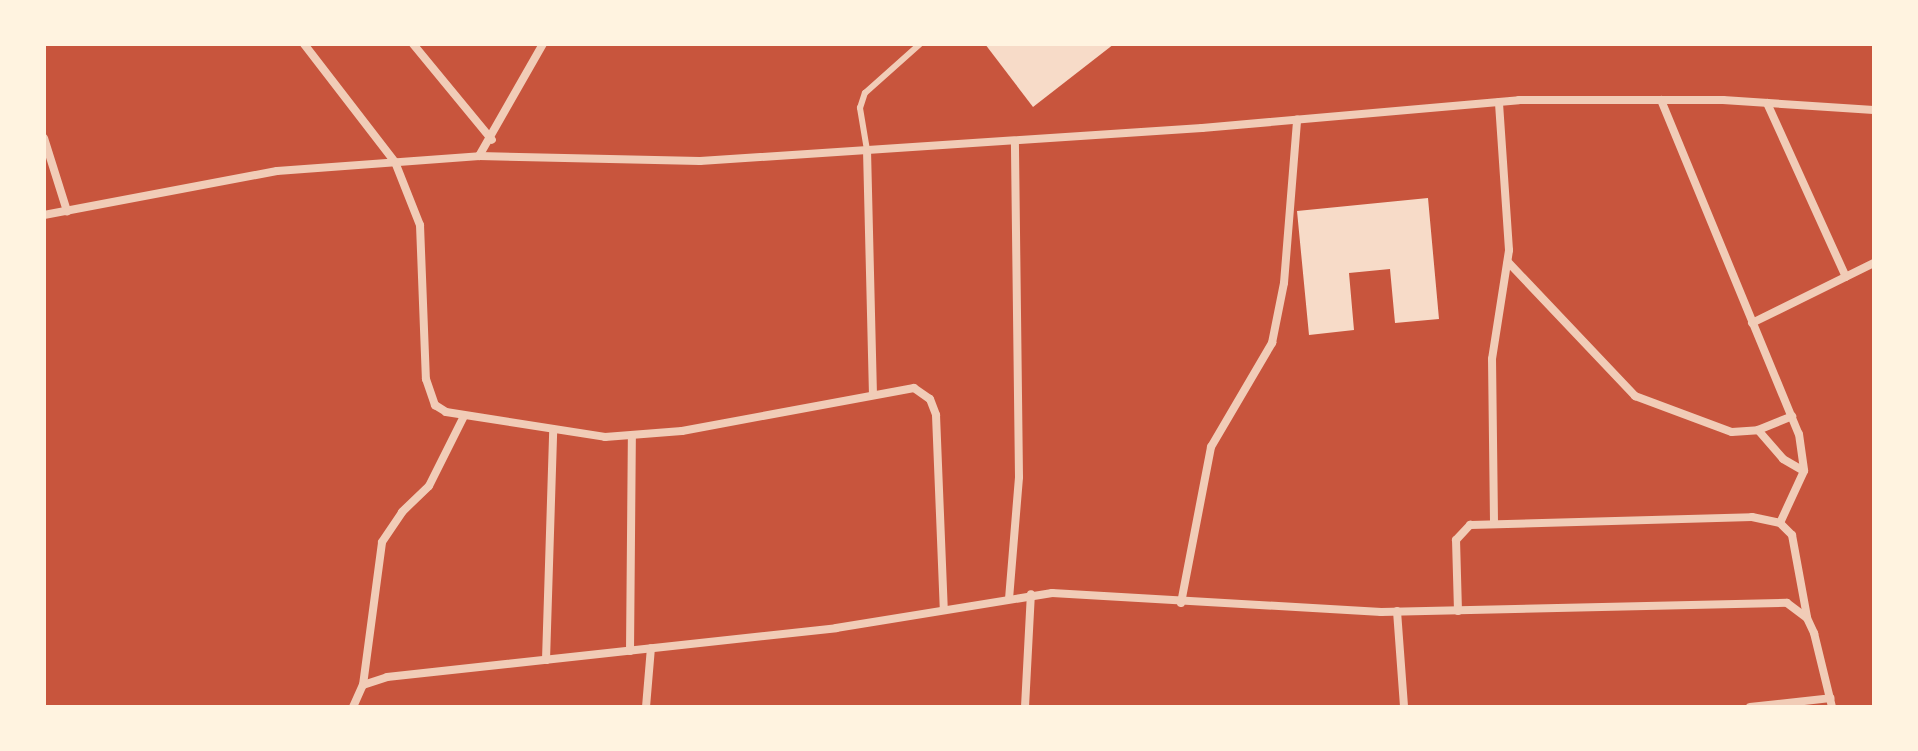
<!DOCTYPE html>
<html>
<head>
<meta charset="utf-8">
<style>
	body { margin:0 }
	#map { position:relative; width:1918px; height:751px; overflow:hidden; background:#c8553d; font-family:"Nunito Sans",sans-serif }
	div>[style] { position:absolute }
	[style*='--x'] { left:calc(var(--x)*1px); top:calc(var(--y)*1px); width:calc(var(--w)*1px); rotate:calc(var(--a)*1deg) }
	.building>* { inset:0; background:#f7dbc8 }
	.service>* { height:6px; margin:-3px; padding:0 3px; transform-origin:3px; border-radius:3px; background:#f1ccb7 }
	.minor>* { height:8px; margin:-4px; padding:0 4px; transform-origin:4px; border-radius:4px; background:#f1ccb7 }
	span { translate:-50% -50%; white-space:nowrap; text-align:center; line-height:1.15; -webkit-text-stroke:6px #fff3e0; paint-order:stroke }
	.frame { position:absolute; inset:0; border:46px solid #fff3e0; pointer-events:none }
</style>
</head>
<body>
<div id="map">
	<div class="building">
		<div style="clip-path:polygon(985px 44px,1114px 44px,1033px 107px)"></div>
		<div style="clip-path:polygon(1428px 198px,1439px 319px,1395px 323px,1390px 269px,1349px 273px,1354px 330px,1309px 335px,1297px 211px)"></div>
	</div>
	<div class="service">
		<div style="--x:867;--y:150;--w:43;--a:-99.5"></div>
		<div style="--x:860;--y:108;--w:16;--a:-72"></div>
		<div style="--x:865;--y:93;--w:74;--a:-41.7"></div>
	</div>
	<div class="minor">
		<div style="--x:304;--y:44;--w:149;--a:52.4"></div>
		<div style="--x:395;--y:162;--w:68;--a:68.4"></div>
		<div style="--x:420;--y:225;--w:154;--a:87.8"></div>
		<div style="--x:426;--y:379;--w:28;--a:71"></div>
		<div style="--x:435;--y:405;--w:13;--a:32"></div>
		<div style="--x:446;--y:412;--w:161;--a:8.9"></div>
		<div style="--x:605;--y:437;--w:77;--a:-4.5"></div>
		<div style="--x:682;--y:431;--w:236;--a:-10.5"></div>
		<div style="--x:914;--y:388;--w:19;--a:35"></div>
		<div style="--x:930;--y:399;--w:17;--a:69"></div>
		<div style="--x:936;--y:415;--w:195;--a:87.7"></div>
		<div style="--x:413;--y:44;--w:124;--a:50.5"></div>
		<div style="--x:1661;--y:100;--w:361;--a:67.6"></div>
		<div style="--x:1799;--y:434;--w:37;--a:82"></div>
		<div style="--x:1804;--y:471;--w:57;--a:114.8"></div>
		<div style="--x:1767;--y:103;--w:191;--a:65.6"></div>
		<div style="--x:44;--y:138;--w:77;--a:72.5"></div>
		<div style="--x:867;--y:150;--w:243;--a:88.6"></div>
		<div style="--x:479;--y:156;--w:129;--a:-60.3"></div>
		<div style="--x:44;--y:215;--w:237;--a:-10.7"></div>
		<div style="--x:277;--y:171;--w:203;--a:-4.2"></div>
		<div style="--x:479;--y:156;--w:221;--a:1.3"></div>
		<div style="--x:700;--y:161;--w:503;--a:-3.76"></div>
		<div style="--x:1202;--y:128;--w:318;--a:-5"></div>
		<div style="--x:1519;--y:100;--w:204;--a:0"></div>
		<div style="--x:1723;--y:100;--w:151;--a:3.8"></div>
		<div style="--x:1508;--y:262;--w:185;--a:46.5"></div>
		<div style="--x:1635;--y:396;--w:103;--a:20.4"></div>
		<div style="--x:1732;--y:432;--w:26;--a:-4"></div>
		<div style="--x:1758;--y:430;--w:37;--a:-22"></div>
		<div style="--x:1752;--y:323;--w:136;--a:-26.2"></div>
		<div style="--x:1758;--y:430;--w:38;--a:49"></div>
		<div style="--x:1783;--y:459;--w:24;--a:30"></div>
		<div style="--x:1494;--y:522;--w:163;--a:-90.7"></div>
		<div style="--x:1492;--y:359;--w:110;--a:-81.1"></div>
		<div style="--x:1509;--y:250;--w:148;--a:-93.9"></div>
		<div style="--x:1009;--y:599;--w:122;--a:-85.3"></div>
		<div style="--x:1019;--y:477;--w:336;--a:-90.7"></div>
		<div style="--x:1181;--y:603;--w:159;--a:-79.1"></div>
		<div style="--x:1211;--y:447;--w:121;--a:-59.6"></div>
		<div style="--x:1272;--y:343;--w:61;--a:-78.7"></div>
		<div style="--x:1284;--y:283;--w:164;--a:-85.4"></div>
		<div style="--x:1397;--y:611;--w:96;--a:85.8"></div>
		<div style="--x:1458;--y:611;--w:71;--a:-91.6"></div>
		<div style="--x:1456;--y:540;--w:21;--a:-47"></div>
		<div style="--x:1470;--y:525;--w:282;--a:-1.6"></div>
		<div style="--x:1752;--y:517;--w:29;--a:12"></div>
		<div style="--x:1780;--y:523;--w:17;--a:45"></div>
		<div style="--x:1792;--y:535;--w:83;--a:79.6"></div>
		<div style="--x:630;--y:651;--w:215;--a:-89.5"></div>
		<div style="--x:546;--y:660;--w:229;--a:-88.2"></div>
		<div style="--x:363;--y:685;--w:144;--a:-82.4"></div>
		<div style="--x:382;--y:542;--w:36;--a:-56"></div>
		<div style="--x:402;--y:512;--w:37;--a:-44"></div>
		<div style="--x:429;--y:486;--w:78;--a:-63.4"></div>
		<div style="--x:353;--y:707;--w:24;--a:-66"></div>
		<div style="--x:363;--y:685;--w:25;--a:-18"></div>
		<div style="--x:387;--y:677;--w:452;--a:-6.2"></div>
		<div style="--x:836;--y:628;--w:219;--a:-9.2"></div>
		<div style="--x:1052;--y:593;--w:330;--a:3.3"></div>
		<div style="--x:1381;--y:612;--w:406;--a:-1.3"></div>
		<div style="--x:1787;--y:603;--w:25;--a:37"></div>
		<div style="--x:1807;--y:618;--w:17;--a:65"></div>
		<div style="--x:1814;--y:633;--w:76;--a:76.3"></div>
		<div style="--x:646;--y:707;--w:59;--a:-85.2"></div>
		<div style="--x:1025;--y:707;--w:113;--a:-87"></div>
		<div style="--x:1750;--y:707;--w:81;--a:-6.3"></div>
	</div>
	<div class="frame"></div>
</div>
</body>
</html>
